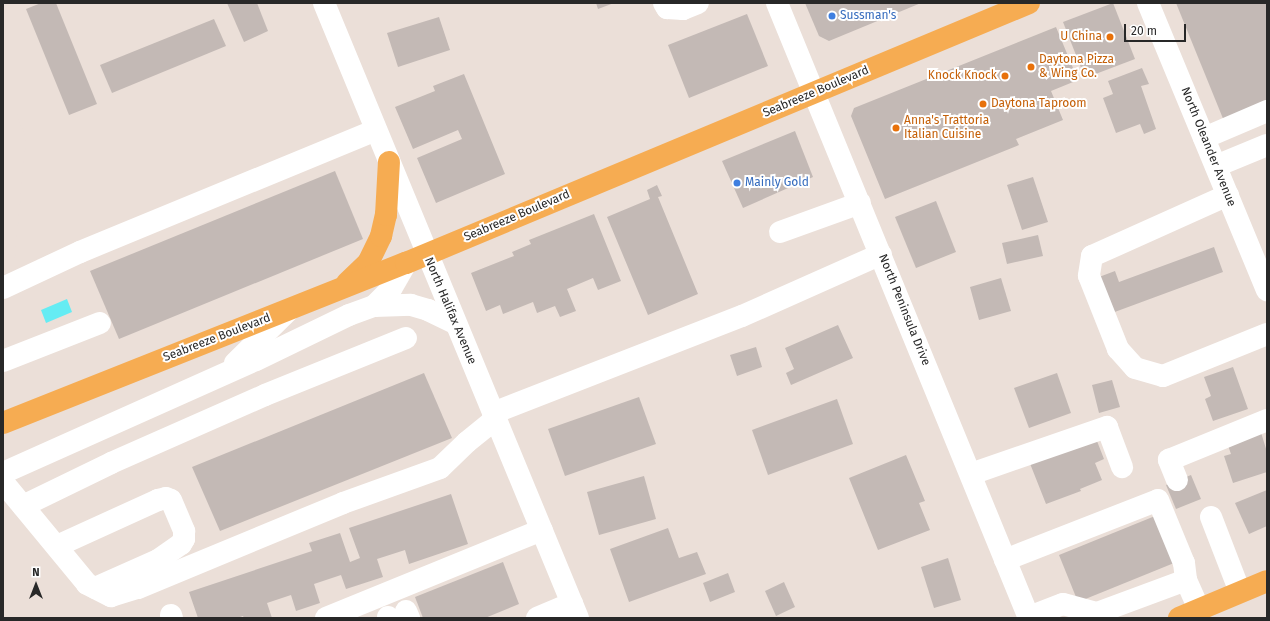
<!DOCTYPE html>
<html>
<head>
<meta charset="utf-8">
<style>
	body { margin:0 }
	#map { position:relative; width:1270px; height:621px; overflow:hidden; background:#ebdfd8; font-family:"Fira Sans",sans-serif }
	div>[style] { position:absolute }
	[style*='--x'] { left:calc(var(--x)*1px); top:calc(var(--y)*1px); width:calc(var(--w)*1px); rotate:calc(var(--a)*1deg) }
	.water>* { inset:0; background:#65ecf3 }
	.pier>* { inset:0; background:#ebdfd8 }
	.building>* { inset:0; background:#c3b9b5 }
	.minor>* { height:22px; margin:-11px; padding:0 11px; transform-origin:11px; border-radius:11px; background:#fff }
	.major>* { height:22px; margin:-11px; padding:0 11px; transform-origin:11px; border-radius:11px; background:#f6ac52 }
	.dots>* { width:11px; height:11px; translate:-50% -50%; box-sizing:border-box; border:2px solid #fff; border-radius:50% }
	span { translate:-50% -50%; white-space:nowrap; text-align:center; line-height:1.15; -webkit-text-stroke:4px #fff; paint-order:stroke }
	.shop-label { font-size:12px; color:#366cbe }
	.left { translate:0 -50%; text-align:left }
	.food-label { font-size:12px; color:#c56008 }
	.right { translate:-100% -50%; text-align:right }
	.street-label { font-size:12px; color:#282828 }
	.frame { position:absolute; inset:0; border:4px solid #282828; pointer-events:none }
	.north { position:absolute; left:16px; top:565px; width:40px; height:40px; -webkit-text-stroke:3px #fff; paint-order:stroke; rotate:0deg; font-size:11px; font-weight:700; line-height:16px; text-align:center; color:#282828 }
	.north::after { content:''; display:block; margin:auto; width:14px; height:18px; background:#282828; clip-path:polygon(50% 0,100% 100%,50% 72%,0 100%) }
	.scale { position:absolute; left:1124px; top:24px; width:62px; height:18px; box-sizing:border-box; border:2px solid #282828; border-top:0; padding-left:5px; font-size:12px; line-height:14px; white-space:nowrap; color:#282828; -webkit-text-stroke:3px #fff; paint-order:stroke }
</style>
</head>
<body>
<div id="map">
	<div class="water">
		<div style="clip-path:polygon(67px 299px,72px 312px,46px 323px,41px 310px)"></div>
	</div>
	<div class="pier">
		<div style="clip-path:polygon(3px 86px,17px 114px,26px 140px,14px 267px,3px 272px)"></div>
	</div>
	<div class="building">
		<div style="clip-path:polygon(41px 3px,56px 3px,97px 104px,69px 115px,26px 9px)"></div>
		<div style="clip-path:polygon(227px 3px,257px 3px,268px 31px,244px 42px)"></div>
		<div style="clip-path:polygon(596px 3px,614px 3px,598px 9px)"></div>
		<div style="clip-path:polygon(805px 3px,921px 3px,829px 41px,819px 36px)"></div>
		<div style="clip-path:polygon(1113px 3px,1135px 59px,1085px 78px,1063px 22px)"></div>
		<div style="clip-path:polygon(1176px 3px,1267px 3px,1267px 104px,1224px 121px)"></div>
		<div style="clip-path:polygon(747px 14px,768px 66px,689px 98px,668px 45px)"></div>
		<div style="clip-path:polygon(439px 17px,450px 50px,398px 67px,387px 33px)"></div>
		<div style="clip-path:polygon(214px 19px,226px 46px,112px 93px,100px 65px)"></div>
		<div style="clip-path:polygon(1056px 27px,1078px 80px,1051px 91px,1063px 120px,1016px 139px,1019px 145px,885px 199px,851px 116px,854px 108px)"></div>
		<div style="clip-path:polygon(1142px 68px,1149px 84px,1141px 86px,1156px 129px,1144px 134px,1140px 124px,1116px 133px,1103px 98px,1113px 94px,1108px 81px)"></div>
		<div style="clip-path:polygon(464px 74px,505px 174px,436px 203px,417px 158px,462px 139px,458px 130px,413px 149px,395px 107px,435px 91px,433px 86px)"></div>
		<div style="clip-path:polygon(795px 131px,813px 177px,743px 208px,722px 161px)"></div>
		<div style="clip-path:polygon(335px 171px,363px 239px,119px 339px,90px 271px)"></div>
		<div style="clip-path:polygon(1033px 177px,1048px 222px,1022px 230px,1007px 185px)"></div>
		<div style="clip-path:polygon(657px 185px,662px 196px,658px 197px,698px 294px,648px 315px,607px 217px,650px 199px,647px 190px)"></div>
		<div style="clip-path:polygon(936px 201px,956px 252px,916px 268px,895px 217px)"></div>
		<div style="clip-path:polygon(594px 214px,621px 281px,598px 290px,593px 278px,567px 289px,576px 311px,560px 317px,555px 306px,537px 313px,533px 302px,503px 314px,500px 305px,486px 311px,471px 273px,514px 256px,512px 252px,531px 244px,529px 240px)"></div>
		<div style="clip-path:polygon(1038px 235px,1043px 256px,1007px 264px,1002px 243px)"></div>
		<div style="clip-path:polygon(1214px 247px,1223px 272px,1112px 313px,1099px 277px,1115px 271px,1119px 282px)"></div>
		<div style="clip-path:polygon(1001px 278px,1011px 311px,979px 320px,970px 287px)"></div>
		<div style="clip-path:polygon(838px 325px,853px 358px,791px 385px,786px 373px,794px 369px,785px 348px)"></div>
		<div style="clip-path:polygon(756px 347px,762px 367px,737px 376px,730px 355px)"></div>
		<div style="clip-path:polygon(1233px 367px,1248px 409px,1213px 421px,1205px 399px,1211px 396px,1204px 377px)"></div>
		<div style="clip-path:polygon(424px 373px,452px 438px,220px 531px,192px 467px)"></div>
		<div style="clip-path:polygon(1057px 373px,1071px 413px,1029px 428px,1014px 388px)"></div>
		<div style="clip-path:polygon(1112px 380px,1120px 407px,1099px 413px,1092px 385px)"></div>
		<div style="clip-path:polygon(639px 397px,656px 444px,565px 476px,548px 429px)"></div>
		<div style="clip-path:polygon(837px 399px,853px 444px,768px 475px,752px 430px)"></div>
		<div style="clip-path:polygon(1259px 426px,1267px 452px,1267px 472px,1233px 483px,1224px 456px,1231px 454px,1225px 437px)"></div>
		<div style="clip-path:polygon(1095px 436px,1104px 459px,1095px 463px,1102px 480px,1080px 489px,1081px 491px,1046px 504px,1029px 461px)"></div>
		<div style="clip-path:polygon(906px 455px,925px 501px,919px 503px,930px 530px,878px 550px,849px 478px)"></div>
		<div style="clip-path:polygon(1191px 475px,1201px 499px,1176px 509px,1166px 485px)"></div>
		<div style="clip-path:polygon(644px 476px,656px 519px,599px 535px,587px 492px)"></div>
		<div style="clip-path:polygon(1267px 490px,1267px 526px,1249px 534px,1235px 503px)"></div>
		<div style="clip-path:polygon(451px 494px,468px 544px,409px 564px,405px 550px,377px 559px,383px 577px,346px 589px,341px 575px,314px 584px,320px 603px,296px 611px,291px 595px,267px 603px,272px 618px,244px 618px,243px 616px,237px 618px,198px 618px,189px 592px,312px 551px,309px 543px,340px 533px,350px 562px,360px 558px,349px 528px)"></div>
		<div style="clip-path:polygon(1160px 514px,1179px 561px,1078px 602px,1059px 555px)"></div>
		<div style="clip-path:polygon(668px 528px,679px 558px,697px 552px,706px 574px,629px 602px,610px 549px)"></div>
		<div style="clip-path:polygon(948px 558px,961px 600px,934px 608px,921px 567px)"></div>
		<div style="clip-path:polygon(503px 562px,519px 604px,485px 618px,423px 618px,415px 597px)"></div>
		<div style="clip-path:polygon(728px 573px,735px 592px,710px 602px,703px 583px)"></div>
		<div style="clip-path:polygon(784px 582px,795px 607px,776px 616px,765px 591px)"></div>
	</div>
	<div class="minor">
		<div style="--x:324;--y:3;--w:665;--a:67.56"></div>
		<div style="--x:664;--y:3;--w:6;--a:59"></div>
		<div style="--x:667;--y:8;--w:16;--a:4"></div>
		<div style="--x:683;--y:9;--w:16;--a:-22"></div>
		<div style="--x:777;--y:3;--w:665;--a:67.72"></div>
		<div style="--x:1148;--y:3;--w:311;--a:67.5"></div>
		<div style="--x:1204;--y:138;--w:69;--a:-23.2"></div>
		<div style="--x:1216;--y:166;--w:55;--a:-22.4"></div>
		<div style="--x:1228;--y:195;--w:149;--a:155.8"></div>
		<div style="--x:1092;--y:256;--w:20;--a:99"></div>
		<div style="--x:1089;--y:276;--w:79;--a:68.3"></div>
		<div style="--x:1118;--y:349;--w:25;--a:48"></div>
		<div style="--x:1135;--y:368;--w:29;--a:16"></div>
		<div style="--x:1163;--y:376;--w:112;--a:-22"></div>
		<div style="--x:780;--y:232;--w:85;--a:-19.9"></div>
		<div style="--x:3;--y:288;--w:85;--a:-25.1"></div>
		<div style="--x:80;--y:252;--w:320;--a:-22.4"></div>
		<div style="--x:374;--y:306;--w:24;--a:-45"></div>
		<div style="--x:391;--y:289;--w:30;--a:-60"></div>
		<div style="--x:3;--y:361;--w:104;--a:-21.4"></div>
		<div style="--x:235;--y:363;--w:76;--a:-44.5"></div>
		<div style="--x:493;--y:413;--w:267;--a:-21.3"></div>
		<div style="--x:742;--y:316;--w:152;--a:-24"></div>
		<div style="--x:3;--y:473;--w:277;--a:-24.1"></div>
		<div style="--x:256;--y:360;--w:103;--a:-25.8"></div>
		<div style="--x:349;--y:315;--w:27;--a:-20"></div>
		<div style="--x:374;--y:306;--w:37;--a:-2"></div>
		<div style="--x:411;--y:305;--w:18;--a:16"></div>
		<div style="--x:428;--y:310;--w:30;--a:26"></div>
		<div style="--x:971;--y:474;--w:144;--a:-19.1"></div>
		<div style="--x:1107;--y:427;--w:43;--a:69.4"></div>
		<div style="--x:1177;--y:480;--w:22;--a:-112"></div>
		<div style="--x:1169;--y:460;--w:106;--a:-22.2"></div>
		<div style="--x:3;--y:482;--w:132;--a:50.5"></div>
		<div style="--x:87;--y:584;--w:27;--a:27"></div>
		<div style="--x:111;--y:596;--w:28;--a:-17"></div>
		<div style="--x:138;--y:588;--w:222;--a:-22.5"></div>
		<div style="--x:343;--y:503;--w:103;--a:-19.8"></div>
		<div style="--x:440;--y:468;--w:37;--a:-44"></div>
		<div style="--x:467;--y:442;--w:36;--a:-39"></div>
		<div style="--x:23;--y:506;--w:98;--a:-26"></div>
		<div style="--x:111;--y:463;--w:168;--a:-23.8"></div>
		<div style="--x:265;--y:395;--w:152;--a:-22"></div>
		<div style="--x:1211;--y:517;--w:80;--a:68.9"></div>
		<div style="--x:57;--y:546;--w:111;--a:-24.5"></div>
		<div style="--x:158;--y:500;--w:8;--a:-14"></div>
		<div style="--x:166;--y:498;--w:5;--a:22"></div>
		<div style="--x:171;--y:500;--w:34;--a:67"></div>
		<div style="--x:184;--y:531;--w:8;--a:90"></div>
		<div style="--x:184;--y:539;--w:6;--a:121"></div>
		<div style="--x:181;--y:544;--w:28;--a:145"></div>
		<div style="--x:158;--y:560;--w:69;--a:156"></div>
		<div style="--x:1005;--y:560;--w:164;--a:-21.4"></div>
		<div style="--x:1158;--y:500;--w:68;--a:67.6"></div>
		<div style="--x:1184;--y:563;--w:17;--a:83"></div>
		<div style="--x:1186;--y:580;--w:32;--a:66"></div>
		<div style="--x:406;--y:611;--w:8;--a:67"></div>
		<div style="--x:171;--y:615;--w:3;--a:72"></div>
		<div style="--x:388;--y:617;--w:1;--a:45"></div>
		<div style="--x:1029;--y:617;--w:36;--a:-21"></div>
		<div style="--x:1063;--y:604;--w:35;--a:15"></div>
		<div style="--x:1097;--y:613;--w:95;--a:-20.3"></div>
		<div style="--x:326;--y:618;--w:233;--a:-22.2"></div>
		<div style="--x:537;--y:618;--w:38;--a:-23"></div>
	</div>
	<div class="major">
		<div style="--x:347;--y:283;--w:29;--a:-44"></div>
		<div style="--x:368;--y:263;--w:30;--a:-64"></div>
		<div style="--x:381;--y:236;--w:22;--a:-77"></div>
		<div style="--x:386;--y:215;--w:53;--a:-86.8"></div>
		<div style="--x:3;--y:423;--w:434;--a:-21.7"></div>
		<div style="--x:406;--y:263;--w:675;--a:-22.65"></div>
		<div style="--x:1179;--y:618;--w:95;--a:-22.8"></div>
	</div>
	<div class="dots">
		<div style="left:832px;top:16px;background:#3f7fe0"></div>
		<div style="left:1110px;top:37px;background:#e8710a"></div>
		<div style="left:1031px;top:67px;background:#e8710a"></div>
		<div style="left:1005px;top:76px;background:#e8710a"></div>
		<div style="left:983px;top:104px;background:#e8710a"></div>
		<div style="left:896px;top:128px;background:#e8710a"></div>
		<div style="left:737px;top:183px;background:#3f7fe0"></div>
	</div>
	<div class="shop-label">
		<span class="left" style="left:840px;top:16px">Sussman's</span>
		<span class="left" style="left:745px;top:183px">Mainly Gold</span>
	</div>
	<div class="food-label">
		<span class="right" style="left:1102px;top:37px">U China</span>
		<span class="left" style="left:1039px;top:67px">Daytona Pizza<br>&amp; Wing Co.</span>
		<span class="right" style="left:997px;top:76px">Knock Knock</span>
		<span class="left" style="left:991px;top:104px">Daytona Taproom</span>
		<span class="left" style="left:904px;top:128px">Anna's Trattoria<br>Italian Cuisine</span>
	</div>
	<div class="street-label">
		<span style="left:816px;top:92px;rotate:-23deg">Seabreeze Boulevard</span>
		<span style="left:1208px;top:147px;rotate:68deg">North Oleander Avenue</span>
		<span style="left:517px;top:216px;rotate:-23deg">Seabreeze Boulevard</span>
		<span style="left:904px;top:310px;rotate:68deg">North Peninsula Drive</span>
		<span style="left:450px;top:311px;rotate:67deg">North Halifax Avenue</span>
		<span style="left:217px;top:338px;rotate:-21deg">Seabreeze Boulevard</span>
	</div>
	<div class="frame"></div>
	<div class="north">N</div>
	<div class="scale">20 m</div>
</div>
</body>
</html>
